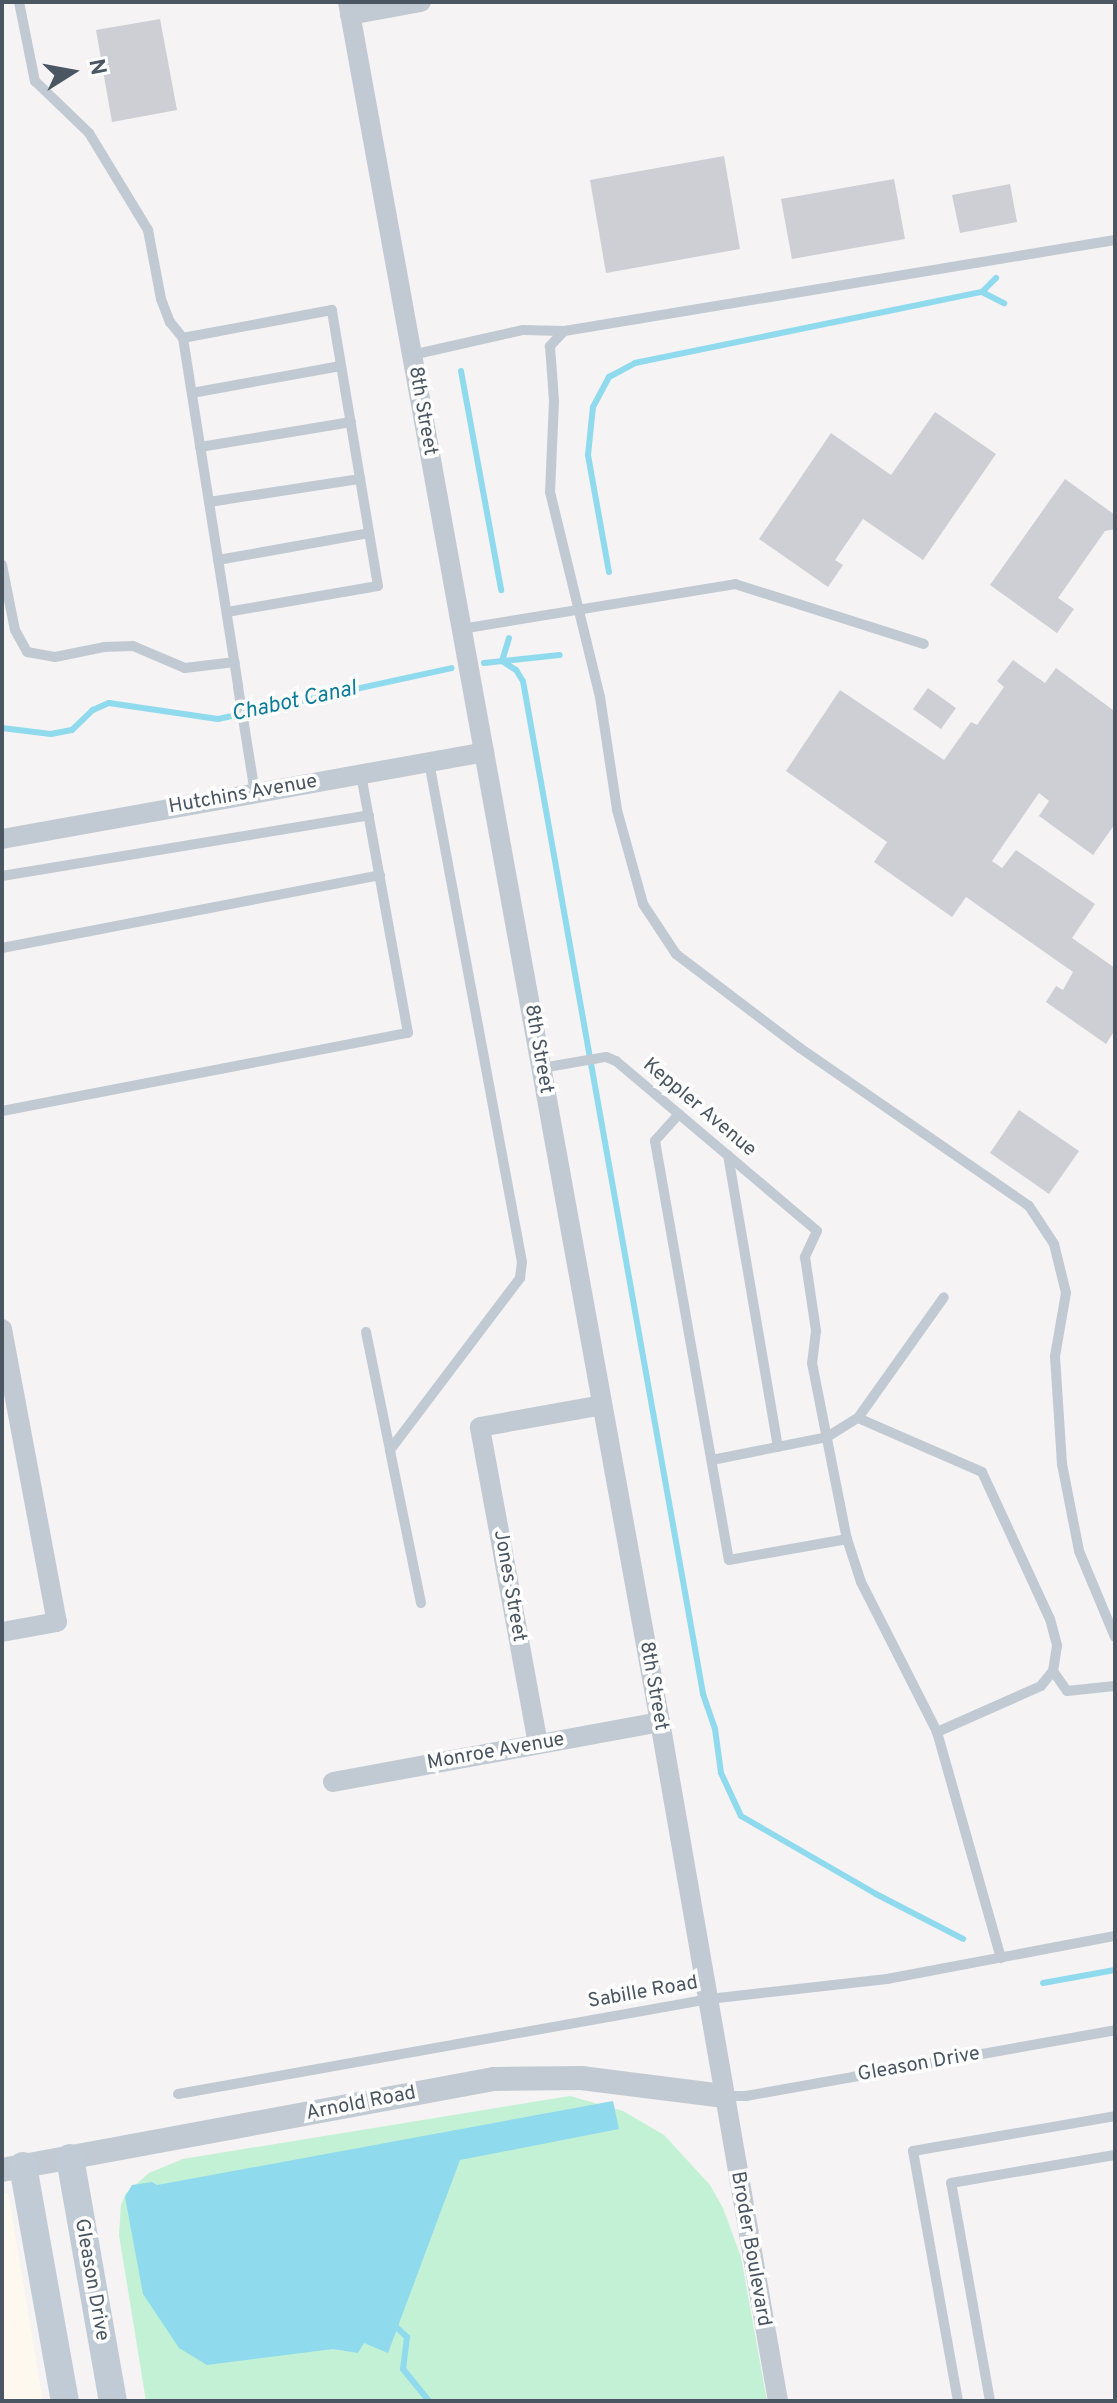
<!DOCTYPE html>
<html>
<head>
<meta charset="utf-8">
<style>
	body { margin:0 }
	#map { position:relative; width:1117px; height:2403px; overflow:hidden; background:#f5f3f3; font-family:Overpass,sans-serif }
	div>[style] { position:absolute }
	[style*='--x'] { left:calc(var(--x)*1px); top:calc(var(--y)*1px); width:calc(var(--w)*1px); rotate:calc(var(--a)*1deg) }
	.commercial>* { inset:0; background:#fdf9ef }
	.green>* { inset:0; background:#c3f1d5 }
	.water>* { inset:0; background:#90daee }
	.stream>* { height:6px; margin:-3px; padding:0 3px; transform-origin:3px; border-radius:3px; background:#90daee }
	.building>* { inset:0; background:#cdcfd5 }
	.service>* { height:10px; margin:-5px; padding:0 5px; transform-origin:5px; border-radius:5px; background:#c1cad2 }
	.minor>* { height:20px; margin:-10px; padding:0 10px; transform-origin:10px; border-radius:10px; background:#c1cad2 }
	.tertiary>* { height:24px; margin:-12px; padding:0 12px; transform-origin:12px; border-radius:12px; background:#c1cad2 }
	.secondary>* { height:28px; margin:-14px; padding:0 14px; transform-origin:14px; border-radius:14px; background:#c1cbd6 }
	span { translate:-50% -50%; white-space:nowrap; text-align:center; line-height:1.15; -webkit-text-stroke:7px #fff; paint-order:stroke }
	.street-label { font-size:20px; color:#4a5661 }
	.water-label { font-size:22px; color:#0c7c9b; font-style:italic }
	.frame { position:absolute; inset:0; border:4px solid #4a5661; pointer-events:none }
	.north { position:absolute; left:32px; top:32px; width:80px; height:80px; -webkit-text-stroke:6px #fff; paint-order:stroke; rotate:79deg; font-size:22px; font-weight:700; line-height:32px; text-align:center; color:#4a5661 }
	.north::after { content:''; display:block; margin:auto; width:28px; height:36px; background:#4a5661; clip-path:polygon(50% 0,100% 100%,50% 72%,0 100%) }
</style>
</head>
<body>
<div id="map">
	<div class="commercial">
		<div style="clip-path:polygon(8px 2193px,43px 2401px,2px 2401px,2px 2194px)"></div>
	</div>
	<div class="green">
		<div style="clip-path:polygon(570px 2096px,623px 2111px,664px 2135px,710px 2185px,723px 2208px,741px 2257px,767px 2401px,146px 2401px,119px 2235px,121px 2205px,126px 2193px,149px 2173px,183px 2159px)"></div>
	</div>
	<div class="water">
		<div style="clip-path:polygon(613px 2101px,619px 2129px,460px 2160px,388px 2353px,364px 2343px,358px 2353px,333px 2349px,207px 2365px,179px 2348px,143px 2294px,125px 2197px,132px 2185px,152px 2182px,157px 2185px)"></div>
	</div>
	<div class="stream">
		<div style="--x:982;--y:292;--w:20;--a:-45"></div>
		<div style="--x:461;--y:371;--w:223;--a:79.6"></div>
		<div style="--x:609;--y:572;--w:119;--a:-100.2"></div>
		<div style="--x:588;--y:455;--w:48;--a:-84.1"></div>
		<div style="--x:593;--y:407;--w:34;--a:-62"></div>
		<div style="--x:609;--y:377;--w:30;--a:-28"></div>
		<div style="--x:635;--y:363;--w:354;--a:-11.6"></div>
		<div style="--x:982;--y:292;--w:25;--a:27"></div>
		<div style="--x:502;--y:661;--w:17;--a:33"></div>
		<div style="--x:516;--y:670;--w:13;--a:58"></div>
		<div style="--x:523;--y:681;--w:1029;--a:79.92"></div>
		<div style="--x:703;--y:1694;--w:37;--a:71"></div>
		<div style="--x:715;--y:1729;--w:44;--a:82.2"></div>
		<div style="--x:721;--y:1773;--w:47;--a:65.1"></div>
		<div style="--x:741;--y:1816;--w:156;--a:30"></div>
		<div style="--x:876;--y:1894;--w:98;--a:27.3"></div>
		<div style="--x:502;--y:661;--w:24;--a:-73"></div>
		<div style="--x:484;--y:663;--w:76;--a:-6"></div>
		<div style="--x:2;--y:728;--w:49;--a:7"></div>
		<div style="--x:51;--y:734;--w:21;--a:-11"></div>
		<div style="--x:72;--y:730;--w:29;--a:-44"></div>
		<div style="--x:93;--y:710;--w:17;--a:-24"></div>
		<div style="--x:109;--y:703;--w:110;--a:8.4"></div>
		<div style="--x:218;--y:719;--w:239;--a:-12.3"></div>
		<div style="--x:1043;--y:1983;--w:73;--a:-10.2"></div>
		<div style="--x:394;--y:2325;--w:18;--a:43"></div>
		<div style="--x:407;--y:2337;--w:32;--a:97"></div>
		<div style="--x:403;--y:2369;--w:41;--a:50.9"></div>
	</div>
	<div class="building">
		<div style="clip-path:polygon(160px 19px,177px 110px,112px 122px,96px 30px)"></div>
		<div style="clip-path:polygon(724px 156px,740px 249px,606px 273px,590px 180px)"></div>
		<div style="clip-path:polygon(894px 179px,905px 239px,792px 259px,781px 199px)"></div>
		<div style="clip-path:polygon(1010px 184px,1017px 222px,960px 233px,952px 195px)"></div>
		<div style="clip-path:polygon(935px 412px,996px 454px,923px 560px,863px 519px,835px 560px,843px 565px,828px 587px,759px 539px,831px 433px,891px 475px)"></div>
		<div style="clip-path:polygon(1065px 479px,1115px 515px,1115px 529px,1105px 531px,1058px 598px,1074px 609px,1057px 633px,990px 585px)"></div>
		<div style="clip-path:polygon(1013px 660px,1045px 683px,1056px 668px,1113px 710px,1115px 708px,1115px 824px,1093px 855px,1039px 816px,1049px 801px,1039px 793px,992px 861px,1002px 868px,1016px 850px,1095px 904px,1072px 938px,1115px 968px,1115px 1030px,1106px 1044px,1046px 1002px,1056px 986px,1063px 990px,1073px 972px,966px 897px,952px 917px,874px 862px,887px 842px,786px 771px,840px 690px,944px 760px,971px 722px,977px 725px,1004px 687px,997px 681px)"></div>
		<div style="clip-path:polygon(928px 688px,956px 708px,941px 729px,913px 709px)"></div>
		<div style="clip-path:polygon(1019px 1110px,1079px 1151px,1049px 1194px,990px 1153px)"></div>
	</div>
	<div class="service">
		<div style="--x:19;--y:2;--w:81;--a:78.6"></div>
		<div style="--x:35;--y:81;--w:75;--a:43.9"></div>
		<div style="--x:89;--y:133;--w:114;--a:58.7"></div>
		<div style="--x:148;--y:230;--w:70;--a:79.3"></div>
		<div style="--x:161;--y:299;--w:25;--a:69"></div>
		<div style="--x:170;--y:322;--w:21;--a:51"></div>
		<div style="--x:1115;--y:240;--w:558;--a:170.62"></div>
		<div style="--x:564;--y:331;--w:21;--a:133"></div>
		<div style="--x:550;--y:346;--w:55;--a:85.8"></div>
		<div style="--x:554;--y:401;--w:91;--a:92.5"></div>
		<div style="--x:550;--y:492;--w:211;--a:76.3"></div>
		<div style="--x:600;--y:697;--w:114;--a:81.4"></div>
		<div style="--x:617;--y:810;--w:98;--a:74.5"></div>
		<div style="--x:643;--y:904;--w:60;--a:56.6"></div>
		<div style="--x:676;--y:954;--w:156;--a:37.2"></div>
		<div style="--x:800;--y:1048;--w:278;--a:34.6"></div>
		<div style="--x:1029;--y:1206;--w:45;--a:56.7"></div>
		<div style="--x:1054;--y:1244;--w:50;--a:76.2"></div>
		<div style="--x:1066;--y:1293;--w:64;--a:99.9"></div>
		<div style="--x:1055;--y:1356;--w:108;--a:86.3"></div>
		<div style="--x:1062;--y:1464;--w:89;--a:78.9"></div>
		<div style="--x:1079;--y:1551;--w:93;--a:67.3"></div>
		<div style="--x:412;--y:355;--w:114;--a:-12.7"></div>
		<div style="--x:523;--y:330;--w:41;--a:1.4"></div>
		<div style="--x:192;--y:393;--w:151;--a:-10.3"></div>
		<div style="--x:200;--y:447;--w:153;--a:-9.4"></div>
		<div style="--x:209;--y:502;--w:153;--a:-8.7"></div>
		<div style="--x:218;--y:560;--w:153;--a:-10.1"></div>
		<div style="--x:2;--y:565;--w:66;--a:78.7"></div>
		<div style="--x:15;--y:630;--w:25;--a:61"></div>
		<div style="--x:27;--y:652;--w:28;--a:10"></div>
		<div style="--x:55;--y:657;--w:50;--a:-11.5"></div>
		<div style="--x:104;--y:647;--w:29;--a:-2"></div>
		<div style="--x:133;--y:646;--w:56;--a:22.9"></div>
		<div style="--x:185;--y:668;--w:50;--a:-6.8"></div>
		<div style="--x:227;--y:612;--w:153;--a:-9.8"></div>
		<div style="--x:378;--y:586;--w:280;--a:-99.5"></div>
		<div style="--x:332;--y:310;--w:152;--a:169.4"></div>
		<div style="--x:183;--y:338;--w:353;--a:81"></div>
		<div style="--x:238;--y:687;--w:107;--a:80.9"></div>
		<div style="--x:461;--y:629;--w:278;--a:-9.3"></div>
		<div style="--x:735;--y:584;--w:198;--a:17.6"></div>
		<div style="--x:2;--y:876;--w:372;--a:-9.4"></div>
		<div style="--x:2;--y:948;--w:385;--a:-10.9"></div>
		<div style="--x:542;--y:1068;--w:65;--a:-9.8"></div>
		<div style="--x:606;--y:1057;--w:11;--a:22"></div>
		<div style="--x:616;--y:1061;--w:263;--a:40.2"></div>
		<div style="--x:817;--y:1231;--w:29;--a:115"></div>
		<div style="--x:805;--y:1257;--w:75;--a:81.5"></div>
		<div style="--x:816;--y:1331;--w:32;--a:97"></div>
		<div style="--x:812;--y:1363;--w:179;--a:78.8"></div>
		<div style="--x:847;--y:1539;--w:45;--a:72"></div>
		<div style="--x:861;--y:1582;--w:168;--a:63.1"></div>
		<div style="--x:937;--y:1732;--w:235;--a:74.2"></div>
		<div style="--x:2;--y:1111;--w:413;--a:-10.9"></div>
		<div style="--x:408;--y:1033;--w:263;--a:-100.3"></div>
		<div style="--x:679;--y:1114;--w:36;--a:132"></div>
		<div style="--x:655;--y:1141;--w:425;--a:80"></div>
		<div style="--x:729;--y:1560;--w:120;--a:-10.1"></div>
		<div style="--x:728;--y:1155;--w:296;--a:80.3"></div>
		<div style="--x:366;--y:1332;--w:120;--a:78.5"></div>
		<div style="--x:858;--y:1418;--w:135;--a:23.5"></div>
		<div style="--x:982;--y:1472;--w:162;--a:65.2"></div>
		<div style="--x:1050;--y:1619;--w:28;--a:75"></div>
		<div style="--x:1057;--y:1646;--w:25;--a:99"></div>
		<div style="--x:1053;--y:1671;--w:19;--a:129"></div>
		<div style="--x:1041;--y:1686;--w:114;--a:156.1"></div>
		<div style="--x:712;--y:1460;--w:117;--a:-11.3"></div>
		<div style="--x:827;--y:1437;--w:36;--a:-32"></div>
		<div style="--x:858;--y:1418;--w:148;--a:-54.6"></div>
		<div style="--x:421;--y:1603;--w:156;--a:-101.5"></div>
		<div style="--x:390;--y:1450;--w:216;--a:-52.9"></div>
		<div style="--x:520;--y:1278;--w:16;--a:-83"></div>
		<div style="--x:522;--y:1262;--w:509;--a:-100.54"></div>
		<div style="--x:1053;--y:1671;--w:24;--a:55"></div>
		<div style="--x:1067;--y:1691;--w:48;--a:-5.9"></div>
		<div style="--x:178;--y:2094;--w:539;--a:-10.14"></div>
		<div style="--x:709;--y:1999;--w:179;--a:-6.4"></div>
		<div style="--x:887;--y:1979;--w:232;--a:-10.7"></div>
		<div style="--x:725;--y:2096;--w:21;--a:0"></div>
		<div style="--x:746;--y:2096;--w:375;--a:-10.1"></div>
		<div style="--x:958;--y:2401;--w:254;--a:-100.2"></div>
		<div style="--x:913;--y:2151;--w:205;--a:-9.8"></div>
		<div style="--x:990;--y:2401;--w:221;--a:-100.1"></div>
		<div style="--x:951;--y:2183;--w:166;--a:-9.7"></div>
	</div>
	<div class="minor">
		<div style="--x:348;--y:2;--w:1748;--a:79.72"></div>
		<div style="--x:660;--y:1722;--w:689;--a:80.14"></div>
		<div style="--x:350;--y:15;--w:72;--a:-10.4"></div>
		<div style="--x:2;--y:839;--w:490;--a:-10.2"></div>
		<div style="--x:2;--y:1329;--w:298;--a:79.4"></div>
		<div style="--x:57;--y:1622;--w:56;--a:169.7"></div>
		<div style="--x:538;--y:1744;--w:322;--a:-100.4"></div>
		<div style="--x:480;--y:1427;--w:124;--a:-10.2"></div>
		<div style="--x:333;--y:1782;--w:332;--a:-10.4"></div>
	</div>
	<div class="tertiary">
		<div style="--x:2;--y:2170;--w:500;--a:-10.48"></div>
		<div style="--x:494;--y:2079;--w:87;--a:-0.7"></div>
		<div style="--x:581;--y:2078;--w:143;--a:7.2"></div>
	</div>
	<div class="secondary">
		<div style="--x:70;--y:2158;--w:247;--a:80"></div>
		<div style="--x:23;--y:2166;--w:239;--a:79.9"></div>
	</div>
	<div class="street-label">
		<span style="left:422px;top:411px;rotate:80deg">8th Street</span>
		<span style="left:243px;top:795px;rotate:-10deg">Hutchins Avenue</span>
		<span style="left:538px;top:1049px;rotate:80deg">8th Street</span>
		<span style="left:699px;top:1108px;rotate:40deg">Keppler Avenue</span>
		<span style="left:509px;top:1586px;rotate:80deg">Jones Street</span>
		<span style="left:653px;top:1686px;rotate:80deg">8th Street</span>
		<span style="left:496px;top:1752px;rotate:-10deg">Monroe Avenue</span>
		<span style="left:643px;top:1993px;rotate:-10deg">Sabille Road</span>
		<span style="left:919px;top:2065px;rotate:-10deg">Gleason Drive</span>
		<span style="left:361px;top:2104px;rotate:-11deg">Arnold Road</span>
		<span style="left:750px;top:2249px;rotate:80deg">Broder Boulevard</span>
		<span style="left:91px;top:2280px;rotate:80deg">Gleason Drive</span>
	</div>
	<div class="water-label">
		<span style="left:294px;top:702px;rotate:-12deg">Chabot Canal</span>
	</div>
	<div class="frame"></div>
	<div class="north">N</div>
</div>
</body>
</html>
